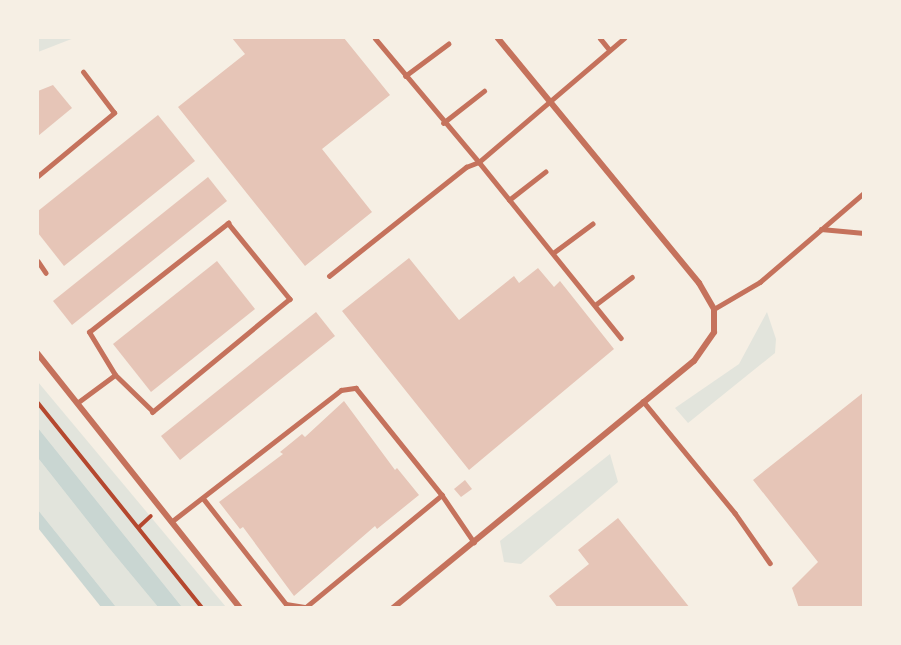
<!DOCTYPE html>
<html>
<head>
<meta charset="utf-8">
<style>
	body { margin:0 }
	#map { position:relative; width:901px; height:645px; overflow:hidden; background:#f6efe4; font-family:"Fira Sans Condensed",sans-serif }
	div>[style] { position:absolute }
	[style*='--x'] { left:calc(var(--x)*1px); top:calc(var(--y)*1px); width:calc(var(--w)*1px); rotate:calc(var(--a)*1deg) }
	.green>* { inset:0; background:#e2e4dc }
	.water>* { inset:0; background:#c9d6d2 }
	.building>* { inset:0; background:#e6c5b7 }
	.path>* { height:4px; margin:-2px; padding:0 2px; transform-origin:2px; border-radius:2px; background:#b5482f }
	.service>* { height:4.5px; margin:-2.25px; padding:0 2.25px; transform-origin:2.25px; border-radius:2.25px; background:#c5725c }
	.minor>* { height:6px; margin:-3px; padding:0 3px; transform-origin:3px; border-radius:3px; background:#c5725c }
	span { translate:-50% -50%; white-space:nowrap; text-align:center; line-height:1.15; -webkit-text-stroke:6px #f6efe4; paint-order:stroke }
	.frame { position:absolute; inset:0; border:39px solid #f6efe4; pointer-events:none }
</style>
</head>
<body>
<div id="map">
	<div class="green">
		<div style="clip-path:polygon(38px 38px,74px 38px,38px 52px)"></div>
		<div style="clip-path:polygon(767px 312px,776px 339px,775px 353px,688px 423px,675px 408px,739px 364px)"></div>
		<div style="clip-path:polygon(38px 382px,226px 607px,182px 607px,38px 428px)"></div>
		<div style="clip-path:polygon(610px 454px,618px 482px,521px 564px,504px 562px,500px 541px)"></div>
		<div style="clip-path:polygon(38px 458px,109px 548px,158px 607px,116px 607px,38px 510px)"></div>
	</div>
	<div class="water">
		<div style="clip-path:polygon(38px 428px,182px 607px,158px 607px,109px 548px,38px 458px)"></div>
		<div style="clip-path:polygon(38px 510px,116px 607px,101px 607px,38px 528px)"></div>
	</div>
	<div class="building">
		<div style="clip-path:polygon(232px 38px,344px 38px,390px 95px,322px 149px,372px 212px,305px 266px,178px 107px,245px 54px)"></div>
		<div style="clip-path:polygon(53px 85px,72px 108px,38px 136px,38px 91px)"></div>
		<div style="clip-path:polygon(158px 115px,195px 161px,64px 266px,38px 233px,38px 211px)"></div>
		<div style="clip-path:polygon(208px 177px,227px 201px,72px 325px,53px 301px)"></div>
		<div style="clip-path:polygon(409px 258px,459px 320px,514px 276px,519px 283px,538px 268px,554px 287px,560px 281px,614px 349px,469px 470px,342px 311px)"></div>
		<div style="clip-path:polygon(217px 261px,255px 309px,151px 392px,113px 344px)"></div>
		<div style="clip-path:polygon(316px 312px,335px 336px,180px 460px,161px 436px)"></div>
		<div style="clip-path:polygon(864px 392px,864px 608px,799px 608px,792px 588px,818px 562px,753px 480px)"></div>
		<div style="clip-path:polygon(344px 401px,395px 470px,397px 468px,419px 495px,377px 529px,375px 526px,294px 596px,243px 527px,240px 529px,219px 502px,283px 454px,280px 452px,302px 434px,305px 437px)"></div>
		<div style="clip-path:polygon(465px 480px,472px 489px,461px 497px,454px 489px)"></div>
		<div style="clip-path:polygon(618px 518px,690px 608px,558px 608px,549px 596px,589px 564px,578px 550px)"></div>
	</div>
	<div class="path">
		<div style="--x:38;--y:403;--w:263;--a:51.3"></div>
		<div style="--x:139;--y:527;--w:16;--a:-43"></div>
	</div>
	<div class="service">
		<div style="--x:375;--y:38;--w:162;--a:50"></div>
		<div style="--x:479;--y:162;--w:191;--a:-40.5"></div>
		<div style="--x:600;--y:38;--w:14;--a:51"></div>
		<div style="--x:405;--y:76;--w:54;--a:-36.7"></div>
		<div style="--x:443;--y:123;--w:52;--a:-38"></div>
		<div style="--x:38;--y:176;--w:99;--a:-39.7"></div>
		<div style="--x:114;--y:113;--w:51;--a:-127.1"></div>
		<div style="--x:509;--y:200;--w:46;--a:-37.9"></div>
		<div style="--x:821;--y:229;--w:43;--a:5.3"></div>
		<div style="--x:553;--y:253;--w:49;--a:-36.6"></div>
		<div style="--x:38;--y:261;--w:14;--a:56"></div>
		<div style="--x:329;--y:276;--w:175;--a:-38.5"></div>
		<div style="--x:466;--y:167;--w:14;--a:-21"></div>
		<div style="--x:479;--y:162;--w:226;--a:51.1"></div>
		<div style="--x:595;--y:305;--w:46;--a:-37.1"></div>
		<div style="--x:714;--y:309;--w:53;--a:-30.4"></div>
		<div style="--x:760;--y:282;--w:137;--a:-40.6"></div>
		<div style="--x:643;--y:401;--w:145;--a:50.6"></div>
		<div style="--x:735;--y:513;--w:61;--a:55"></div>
		<div style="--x:77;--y:403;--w:47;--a:-36.4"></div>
		<div style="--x:115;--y:375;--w:50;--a:-121.2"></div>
		<div style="--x:89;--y:332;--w:177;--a:-38.1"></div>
		<div style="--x:228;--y:223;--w:98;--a:50.8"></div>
		<div style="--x:290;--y:299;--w:178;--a:140.5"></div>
		<div style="--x:153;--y:412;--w:53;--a:-135.8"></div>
		<div style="--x:203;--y:498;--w:135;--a:51.9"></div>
		<div style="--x:286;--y:604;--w:20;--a:9"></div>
		<div style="--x:306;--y:607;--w:176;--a:-39.5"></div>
		<div style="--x:171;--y:522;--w:215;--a:-37.8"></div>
		<div style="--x:341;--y:390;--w:15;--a:-8"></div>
		<div style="--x:356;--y:388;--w:137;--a:51.2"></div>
		<div style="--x:442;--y:495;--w:57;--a:55.8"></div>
	</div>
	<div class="minor">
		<div style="--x:38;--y:354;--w:325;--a:51.5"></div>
		<div style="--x:393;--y:608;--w:389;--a:-39.4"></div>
		<div style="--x:694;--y:361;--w:35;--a:-55"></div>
		<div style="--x:714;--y:332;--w:23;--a:-90"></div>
		<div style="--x:714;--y:309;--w:30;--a:-120"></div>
		<div style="--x:699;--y:283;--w:317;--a:-129.4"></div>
	</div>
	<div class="frame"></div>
</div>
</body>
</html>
